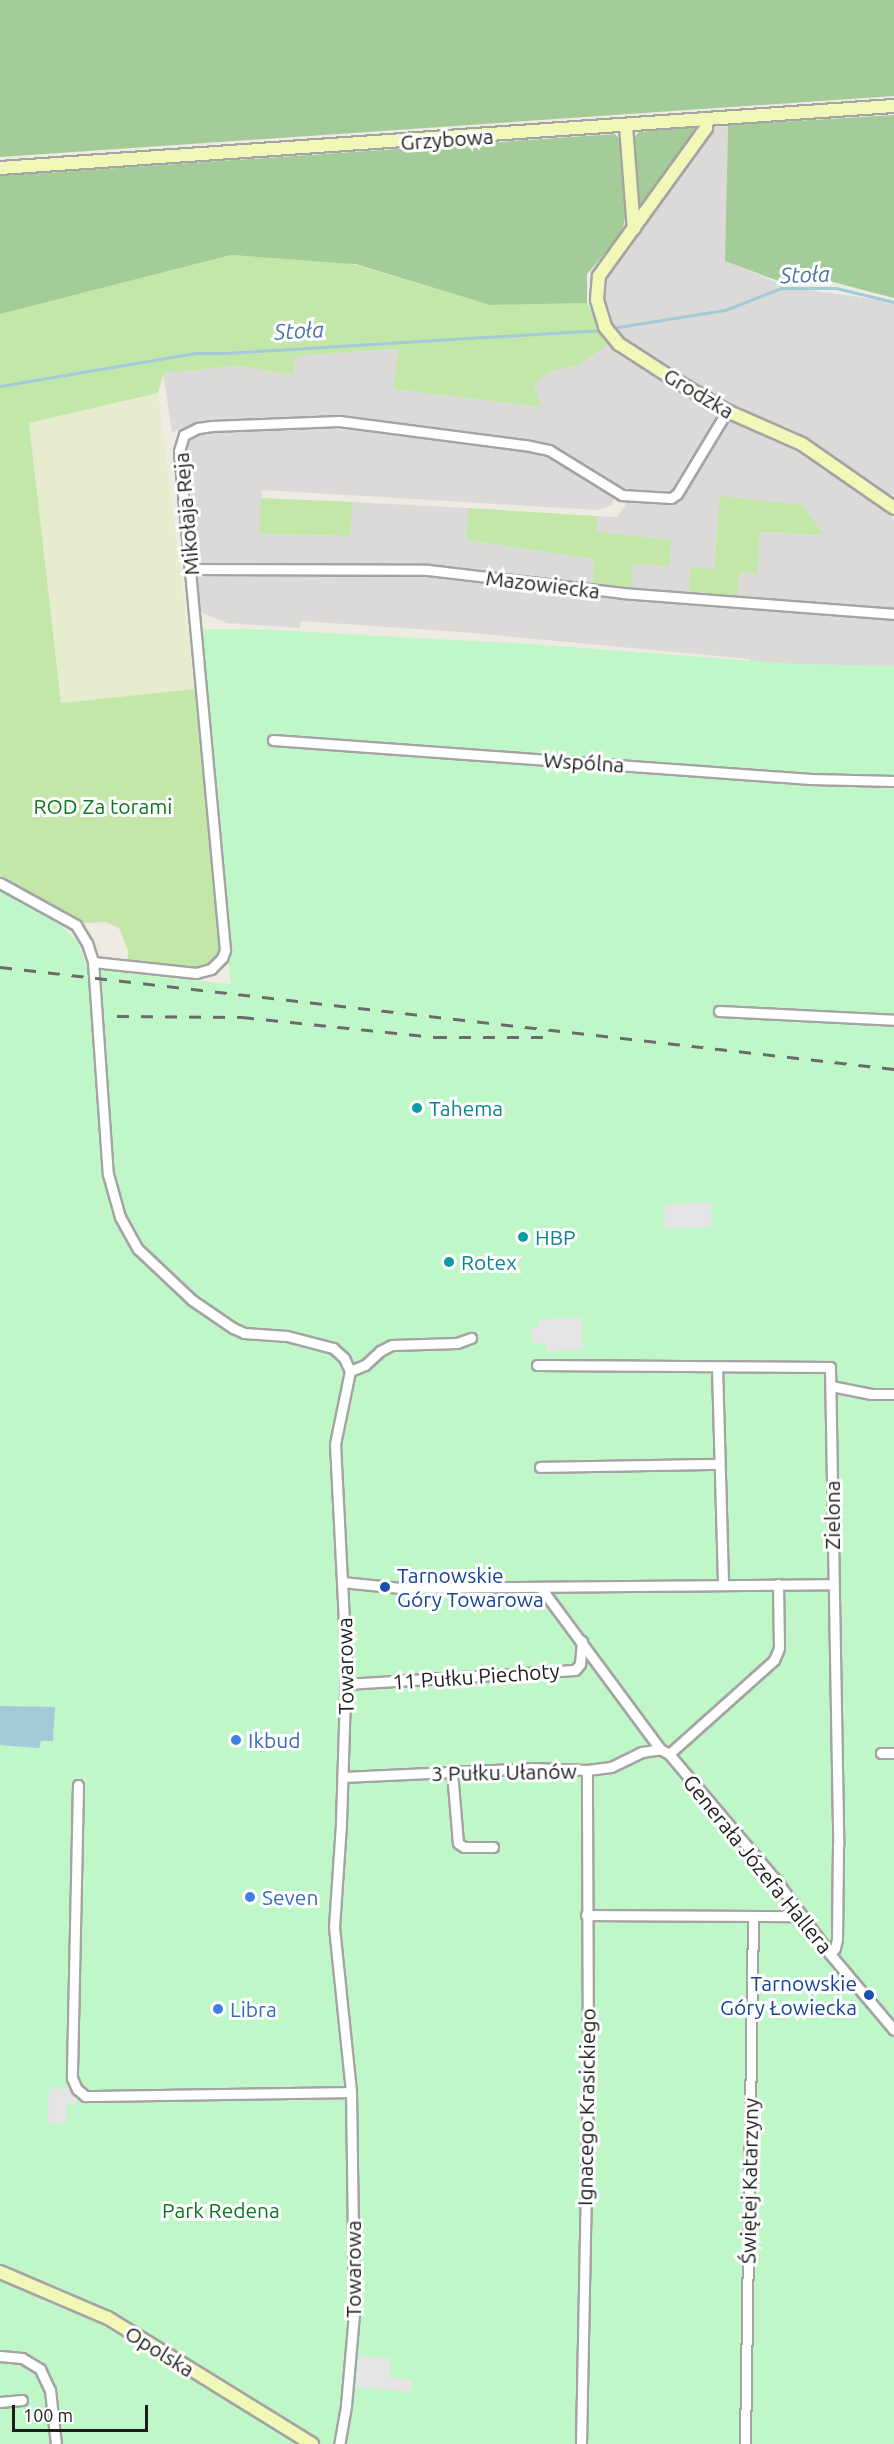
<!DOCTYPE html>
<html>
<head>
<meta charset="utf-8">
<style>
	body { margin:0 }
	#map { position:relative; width:894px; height:2444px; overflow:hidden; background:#eeebe2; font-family:Ubuntu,sans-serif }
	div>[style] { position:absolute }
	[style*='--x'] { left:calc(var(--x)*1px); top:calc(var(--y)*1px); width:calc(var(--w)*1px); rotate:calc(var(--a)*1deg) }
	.residential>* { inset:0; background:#dbdad9 }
	.farmland>* { inset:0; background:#e8ecce }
	.grass>* { inset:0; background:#c3e7a9 }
	.forest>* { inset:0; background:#a4cc98 }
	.park>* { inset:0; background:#c0f7c8 }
	.parking>* { inset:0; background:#e5e5e5 }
	.water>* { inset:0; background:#a4cada }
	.stream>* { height:3px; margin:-1.5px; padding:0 1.5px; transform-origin:1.5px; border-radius:1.5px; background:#a4cada }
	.roads { filter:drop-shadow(2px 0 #a4a4a4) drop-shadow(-2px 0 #a4a4a4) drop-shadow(0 2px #a4a4a4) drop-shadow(0 -2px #a4a4a4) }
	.street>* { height:9px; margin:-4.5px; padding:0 4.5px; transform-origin:4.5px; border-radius:4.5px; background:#fff }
	.secondary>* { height:12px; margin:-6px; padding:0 6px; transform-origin:6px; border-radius:6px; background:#f0f7b7 }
	.rail>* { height:3px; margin-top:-1.5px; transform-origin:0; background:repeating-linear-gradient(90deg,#6b6b6b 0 12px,transparent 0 24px) }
	.dots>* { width:16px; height:16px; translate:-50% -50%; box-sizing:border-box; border:3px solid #fff; border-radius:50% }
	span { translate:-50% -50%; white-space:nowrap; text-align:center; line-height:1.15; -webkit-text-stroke:6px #fff; paint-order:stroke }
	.street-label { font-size:21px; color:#1d1d1d }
	.park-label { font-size:21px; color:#0e771e }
	.culture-label { font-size:21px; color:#0d838f }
	.left { translate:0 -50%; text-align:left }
	.transit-label { font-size:21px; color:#164399 }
	.right { translate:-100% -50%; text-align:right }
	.shop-label { font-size:21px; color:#366cbe }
	.water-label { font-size:22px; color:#4c74a9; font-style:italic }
	.scale { position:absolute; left:12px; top:2405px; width:136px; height:27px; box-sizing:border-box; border:3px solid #1d1d1d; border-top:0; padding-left:8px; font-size:18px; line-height:21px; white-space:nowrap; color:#1d1d1d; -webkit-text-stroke:4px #fff; paint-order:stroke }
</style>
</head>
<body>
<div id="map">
	<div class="residential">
		<div style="clip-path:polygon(728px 125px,725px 261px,788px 287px,894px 302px,894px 495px,884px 492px,806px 438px,752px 415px,665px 365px,618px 334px,611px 322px,603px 297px,604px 280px,608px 270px,712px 127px)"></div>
		<div style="clip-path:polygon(609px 344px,714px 412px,716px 419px,676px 486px,671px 490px,644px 492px,617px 486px,559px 450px,538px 442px,336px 419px,282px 417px,229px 420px,220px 418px,172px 432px,163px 373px,237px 366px,293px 375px,294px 356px,400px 349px,394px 389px,541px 407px,534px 384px,552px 371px,579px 365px)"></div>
		<div style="clip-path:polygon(727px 418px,804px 454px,894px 519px,894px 611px,737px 597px,739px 573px,758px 574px,760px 532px,824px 536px,802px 505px,717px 529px,714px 569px,689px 597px,632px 592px,633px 564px,597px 532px,597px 516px,617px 517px,628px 501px,678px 503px)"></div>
		<div style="clip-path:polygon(280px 427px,352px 430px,540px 453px,562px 462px,614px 496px,612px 505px,597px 510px,262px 490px,259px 534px,350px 536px,353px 502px,468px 508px,466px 540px,594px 559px,592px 588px,418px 566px,194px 563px,184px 451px,186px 441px,196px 433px,212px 431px)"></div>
		<div style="clip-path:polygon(200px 573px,415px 574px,683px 603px,894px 619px,894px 731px,746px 704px,750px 659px,461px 632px,301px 621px,300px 628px,227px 623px,197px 611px,195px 577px)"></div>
	</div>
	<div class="farmland">
		<div style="clip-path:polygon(158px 393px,195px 689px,61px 703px,29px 423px)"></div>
	</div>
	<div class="grass">
		<div style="clip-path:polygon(231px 255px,349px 263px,490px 305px,587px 303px,609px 344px,579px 365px,552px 371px,534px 384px,542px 407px,393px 389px,399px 349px,295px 356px,293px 375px,237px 366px,164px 373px,158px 393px,29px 423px,61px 703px,195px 689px,221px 946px,215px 960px,200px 968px,128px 963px,128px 951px,119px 928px,106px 922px,84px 923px,0 877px,0 314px)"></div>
		<div style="clip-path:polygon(720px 496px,802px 505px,825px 536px,760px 532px,758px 574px,739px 573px,737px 597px,689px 597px,690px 568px,714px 569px)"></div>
		<div style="clip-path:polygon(261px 498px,353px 502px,350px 536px,259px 534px)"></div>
		<div style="clip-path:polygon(468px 508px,597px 516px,597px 532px,672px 540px,669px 566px,633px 564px,632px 592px,592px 588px,594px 559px,466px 540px)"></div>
	</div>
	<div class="forest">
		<div style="clip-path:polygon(0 0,894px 0,894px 96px,0 157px)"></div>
		<div style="clip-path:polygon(894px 115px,894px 298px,829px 281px,781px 282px,725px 261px,728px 125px)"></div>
		<div style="clip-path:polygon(694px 127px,696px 133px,639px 213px,634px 138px,639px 132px)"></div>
		<div style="clip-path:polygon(615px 134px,622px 142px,628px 204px,622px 233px,587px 274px,587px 303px,490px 305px,355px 264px,231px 255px,0 314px,0 176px)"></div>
	</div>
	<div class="park">
		<div style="clip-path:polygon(197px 629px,252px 629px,529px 644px,797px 664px,894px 666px,894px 2444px,0 2444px,0 884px,40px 904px,78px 943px,88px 969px,231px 984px,218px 873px)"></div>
	</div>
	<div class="parking">
		<div style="clip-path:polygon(711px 1202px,712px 1227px,665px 1229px,664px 1205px)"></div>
		<div style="clip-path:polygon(581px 1317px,583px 1349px,546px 1352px,545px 1343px,532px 1344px,531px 1328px,538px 1327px,538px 1320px)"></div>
		<div style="clip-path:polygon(49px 2088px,71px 2089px,78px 2096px,77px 2104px,66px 2104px,66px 2124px,48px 2123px)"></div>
		<div style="clip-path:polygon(359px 2356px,390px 2358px,390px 2378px,412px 2380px,412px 2392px,356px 2387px)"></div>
	</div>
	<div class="water">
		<div style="clip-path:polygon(0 1706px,55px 1707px,53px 1741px,41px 1741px,39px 1748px,0 1745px)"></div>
	</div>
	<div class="stream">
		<div style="--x:612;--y:328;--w:114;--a:-9.1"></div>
		<div style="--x:725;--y:310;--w:60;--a:-21.4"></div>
		<div style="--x:781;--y:288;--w:55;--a:0"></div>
		<div style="--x:836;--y:288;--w:60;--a:13.6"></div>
		<div style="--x:0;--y:386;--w:198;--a:-9.6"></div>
		<div style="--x:195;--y:353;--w:30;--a:0"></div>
		<div style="--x:225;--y:353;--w:377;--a:-3.5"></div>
	</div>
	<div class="roads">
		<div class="street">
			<div style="--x:191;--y:569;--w:237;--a:0.2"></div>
			<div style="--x:428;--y:570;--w:196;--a:6.7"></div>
			<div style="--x:623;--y:593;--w:272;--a:4.4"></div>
			<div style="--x:273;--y:740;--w:539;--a:4.15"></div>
			<div style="--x:811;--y:779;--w:83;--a:1.4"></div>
			<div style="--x:0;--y:883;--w:87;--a:28.9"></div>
			<div style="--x:76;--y:925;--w:21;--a:59"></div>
			<div style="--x:87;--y:943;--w:20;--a:72"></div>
			<div style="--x:93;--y:962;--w:213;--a:86"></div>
			<div style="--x:108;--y:1174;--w:45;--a:74.4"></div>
			<div style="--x:120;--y:1217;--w:37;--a:61"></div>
			<div style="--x:138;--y:1249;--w:74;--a:43.4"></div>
			<div style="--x:192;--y:1300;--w:50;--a:34.3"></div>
			<div style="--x:233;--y:1328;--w:12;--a:24"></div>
			<div style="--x:244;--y:1333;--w:43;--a:4"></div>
			<div style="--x:287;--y:1336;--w:48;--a:14.6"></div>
			<div style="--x:333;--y:1348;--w:15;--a:42"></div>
			<div style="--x:344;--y:1358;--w:14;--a:65"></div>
			<div style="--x:350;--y:1371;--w:75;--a:101.6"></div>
			<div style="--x:335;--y:1444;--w:219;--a:87.1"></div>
			<div style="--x:346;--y:1663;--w:161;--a:91.8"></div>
			<div style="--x:341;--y:1824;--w:103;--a:93.9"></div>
			<div style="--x:334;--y:1927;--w:166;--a:84.1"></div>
			<div style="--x:351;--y:2092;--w:222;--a:89.2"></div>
			<div style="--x:354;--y:2314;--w:92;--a:95"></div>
			<div style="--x:346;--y:2406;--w:39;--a:100"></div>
			<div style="--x:93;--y:962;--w:104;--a:6.1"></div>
			<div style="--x:196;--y:973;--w:16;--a:-15"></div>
			<div style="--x:211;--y:969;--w:16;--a:-45"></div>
			<div style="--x:222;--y:958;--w:9;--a:-69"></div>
			<div style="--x:225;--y:950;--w:501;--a:-95.27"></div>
			<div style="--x:179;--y:451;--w:17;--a:-73"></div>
			<div style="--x:184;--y:435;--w:16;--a:-27"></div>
			<div style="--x:198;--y:428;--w:14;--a:-8"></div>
			<div style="--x:212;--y:426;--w:127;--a:-2.3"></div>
			<div style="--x:339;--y:421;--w:188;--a:7.4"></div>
			<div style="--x:525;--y:445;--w:25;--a:12"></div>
			<div style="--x:549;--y:450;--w:86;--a:31.7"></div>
			<div style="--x:622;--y:495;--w:49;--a:3.5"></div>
			<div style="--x:671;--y:498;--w:7;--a:-34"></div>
			<div style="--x:677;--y:494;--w:97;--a:-58.9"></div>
			<div style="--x:719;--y:1011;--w:175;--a:2.9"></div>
			<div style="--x:537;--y:1365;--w:293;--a:0.4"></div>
			<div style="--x:830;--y:1367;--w:478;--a:89"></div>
			<div style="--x:838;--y:1845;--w:94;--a:90.6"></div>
			<div style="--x:837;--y:1939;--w:9;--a:103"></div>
			<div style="--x:835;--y:1948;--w:8;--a:130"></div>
			<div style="--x:717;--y:1367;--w:217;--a:88.4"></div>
			<div style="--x:350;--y:1371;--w:16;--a:-22"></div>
			<div style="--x:365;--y:1365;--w:21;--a:-43"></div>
			<div style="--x:380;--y:1351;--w:13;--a:-27"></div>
			<div style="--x:392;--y:1345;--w:65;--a:-1.8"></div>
			<div style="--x:457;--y:1343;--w:15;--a:-20"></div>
			<div style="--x:831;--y:1386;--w:41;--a:11.3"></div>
			<div style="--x:871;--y:1394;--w:23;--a:0"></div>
			<div style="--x:540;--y:1467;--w:179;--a:-1"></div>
			<div style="--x:342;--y:1582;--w:59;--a:5.8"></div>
			<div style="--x:401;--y:1588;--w:431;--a:-0.5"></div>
			<div style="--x:541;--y:1588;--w:200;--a:53.5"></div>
			<div style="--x:660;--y:1749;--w:10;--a:29"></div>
			<div style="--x:669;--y:1754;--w:165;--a:49.7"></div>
			<div style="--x:776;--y:1880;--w:92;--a:53.9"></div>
			<div style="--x:830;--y:1954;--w:99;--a:49.9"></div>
			<div style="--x:346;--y:1684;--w:229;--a:-3.5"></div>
			<div style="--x:575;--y:1670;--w:8;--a:-50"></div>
			<div style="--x:580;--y:1664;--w:23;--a:-85"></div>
			<div style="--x:881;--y:1753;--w:13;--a:0"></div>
			<div style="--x:669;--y:1754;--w:141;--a:-41.8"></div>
			<div style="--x:774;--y:1660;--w:13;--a:-67"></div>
			<div style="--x:779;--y:1648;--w:64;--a:-90.9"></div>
			<div style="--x:452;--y:1772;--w:71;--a:85.2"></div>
			<div style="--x:458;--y:1843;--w:7;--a:34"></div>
			<div style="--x:464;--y:1847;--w:29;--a:0"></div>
			<div style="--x:343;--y:1777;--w:188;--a:-2.7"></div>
			<div style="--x:531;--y:1768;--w:56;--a:2"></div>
			<div style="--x:587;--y:1770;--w:24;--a:-7"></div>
			<div style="--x:611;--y:1767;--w:34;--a:-26"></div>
			<div style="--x:642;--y:1752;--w:18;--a:-9"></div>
			<div style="--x:78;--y:1785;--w:293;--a:91.2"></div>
			<div style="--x:72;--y:2078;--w:12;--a:66"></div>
			<div style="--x:77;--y:2089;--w:11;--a:41"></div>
			<div style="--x:85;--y:2096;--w:13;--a:0"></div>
			<div style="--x:98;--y:2096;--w:253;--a:-0.9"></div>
			<div style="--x:586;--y:1915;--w:217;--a:0.3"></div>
			<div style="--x:0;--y:2356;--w:22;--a:5"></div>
			<div style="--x:22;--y:2358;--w:21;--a:31"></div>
			<div style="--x:40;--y:2369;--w:23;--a:65"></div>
			<div style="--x:50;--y:2390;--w:54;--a:83.7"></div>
			<div style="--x:0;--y:2402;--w:22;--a:-5"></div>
			<div style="--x:581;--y:2444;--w:363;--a:-88.9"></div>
			<div style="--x:588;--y:2081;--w:311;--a:-90.2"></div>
			<div style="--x:745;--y:2444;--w:527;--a:-89.13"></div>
		</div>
		<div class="secondary">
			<div style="--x:705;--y:120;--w:8;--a:83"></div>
			<div style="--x:706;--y:128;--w:183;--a:125.9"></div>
			<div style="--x:599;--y:276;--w:24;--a:95"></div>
			<div style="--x:597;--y:300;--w:28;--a:73"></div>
			<div style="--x:605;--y:327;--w:22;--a:51"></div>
			<div style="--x:619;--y:344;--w:64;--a:32.9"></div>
			<div style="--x:673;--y:379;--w:63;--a:30.7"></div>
			<div style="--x:727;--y:411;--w:82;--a:23.7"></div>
			<div style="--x:802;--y:444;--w:112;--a:34.8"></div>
			<div style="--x:626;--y:126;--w:103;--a:85.6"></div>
			<div style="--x:0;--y:168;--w:896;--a:-3.97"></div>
			<div style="--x:0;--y:2272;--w:117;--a:23.1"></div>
			<div style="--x:108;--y:2318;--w:240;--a:31.7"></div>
		</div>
	</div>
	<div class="rail">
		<div style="--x:0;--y:967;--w:900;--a:6.51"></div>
		<div style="--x:117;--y:1016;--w:125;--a:0.5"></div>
		<div style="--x:242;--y:1017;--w:194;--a:5.9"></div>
		<div style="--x:435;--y:1037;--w:117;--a:0"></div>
	</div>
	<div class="dots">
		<div style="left:417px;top:1108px;background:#0f9aa8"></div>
		<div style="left:523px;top:1237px;background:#0f9aa8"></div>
		<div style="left:449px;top:1262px;background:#0f9aa8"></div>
		<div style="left:385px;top:1587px;background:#1a4fb4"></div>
		<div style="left:236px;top:1740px;background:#3f7fe0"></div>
		<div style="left:250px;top:1897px;background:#3f7fe0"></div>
		<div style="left:869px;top:1995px;background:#1a4fb4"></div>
		<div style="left:218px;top:2009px;background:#3f7fe0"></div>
	</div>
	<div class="street-label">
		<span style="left:447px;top:139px;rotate:-4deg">Grzybowa</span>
		<span style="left:699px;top:393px;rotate:31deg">Grodzka</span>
		<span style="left:186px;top:514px;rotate:-95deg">Mikołaja Reja</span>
		<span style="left:543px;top:584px;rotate:7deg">Mazowiecka</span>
		<span style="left:584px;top:762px;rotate:4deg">Wspólna</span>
		<span style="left:832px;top:1515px;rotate:-90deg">Zielona</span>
		<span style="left:345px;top:1666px;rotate:-91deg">Towarowa</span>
		<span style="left:476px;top:1676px;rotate:-4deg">11 Pułku Piechoty</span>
		<span style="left:504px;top:1772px;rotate:-1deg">3 Pułku Ułanów</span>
		<span style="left:758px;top:1864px;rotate:51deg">Generała Józefa Hallera</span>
		<span style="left:586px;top:2107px;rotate:-89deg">Ignacego Krasickiego</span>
		<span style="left:749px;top:2181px;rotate:-89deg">Świętej Katarzyny</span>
		<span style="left:353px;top:2269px;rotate:-90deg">Towarowa</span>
		<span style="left:160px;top:2351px;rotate:32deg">Opolska</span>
	</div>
	<div class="park-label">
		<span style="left:103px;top:806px">ROD Za torami</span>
		<span style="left:221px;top:2210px">Park Redena</span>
	</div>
	<div class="culture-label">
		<span class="left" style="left:429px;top:1108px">Tahema</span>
		<span class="left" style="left:535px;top:1237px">HBP</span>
		<span class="left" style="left:461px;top:1262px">Rotex</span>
	</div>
	<div class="transit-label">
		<span class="left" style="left:397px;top:1587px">Tarnowskie<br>Góry Towarowa</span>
		<span class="right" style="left:857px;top:1995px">Tarnowskie<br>Góry Łowiecka</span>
	</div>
	<div class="shop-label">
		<span class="left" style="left:248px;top:1740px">Ikbud</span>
		<span class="left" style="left:262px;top:1897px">Seven</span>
		<span class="left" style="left:230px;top:2009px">Libra</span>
	</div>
	<div class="water-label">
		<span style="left:805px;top:274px;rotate:-2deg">Stoła</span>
		<span style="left:299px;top:330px;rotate:-3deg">Stoła</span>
	</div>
	<div class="scale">100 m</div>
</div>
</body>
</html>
